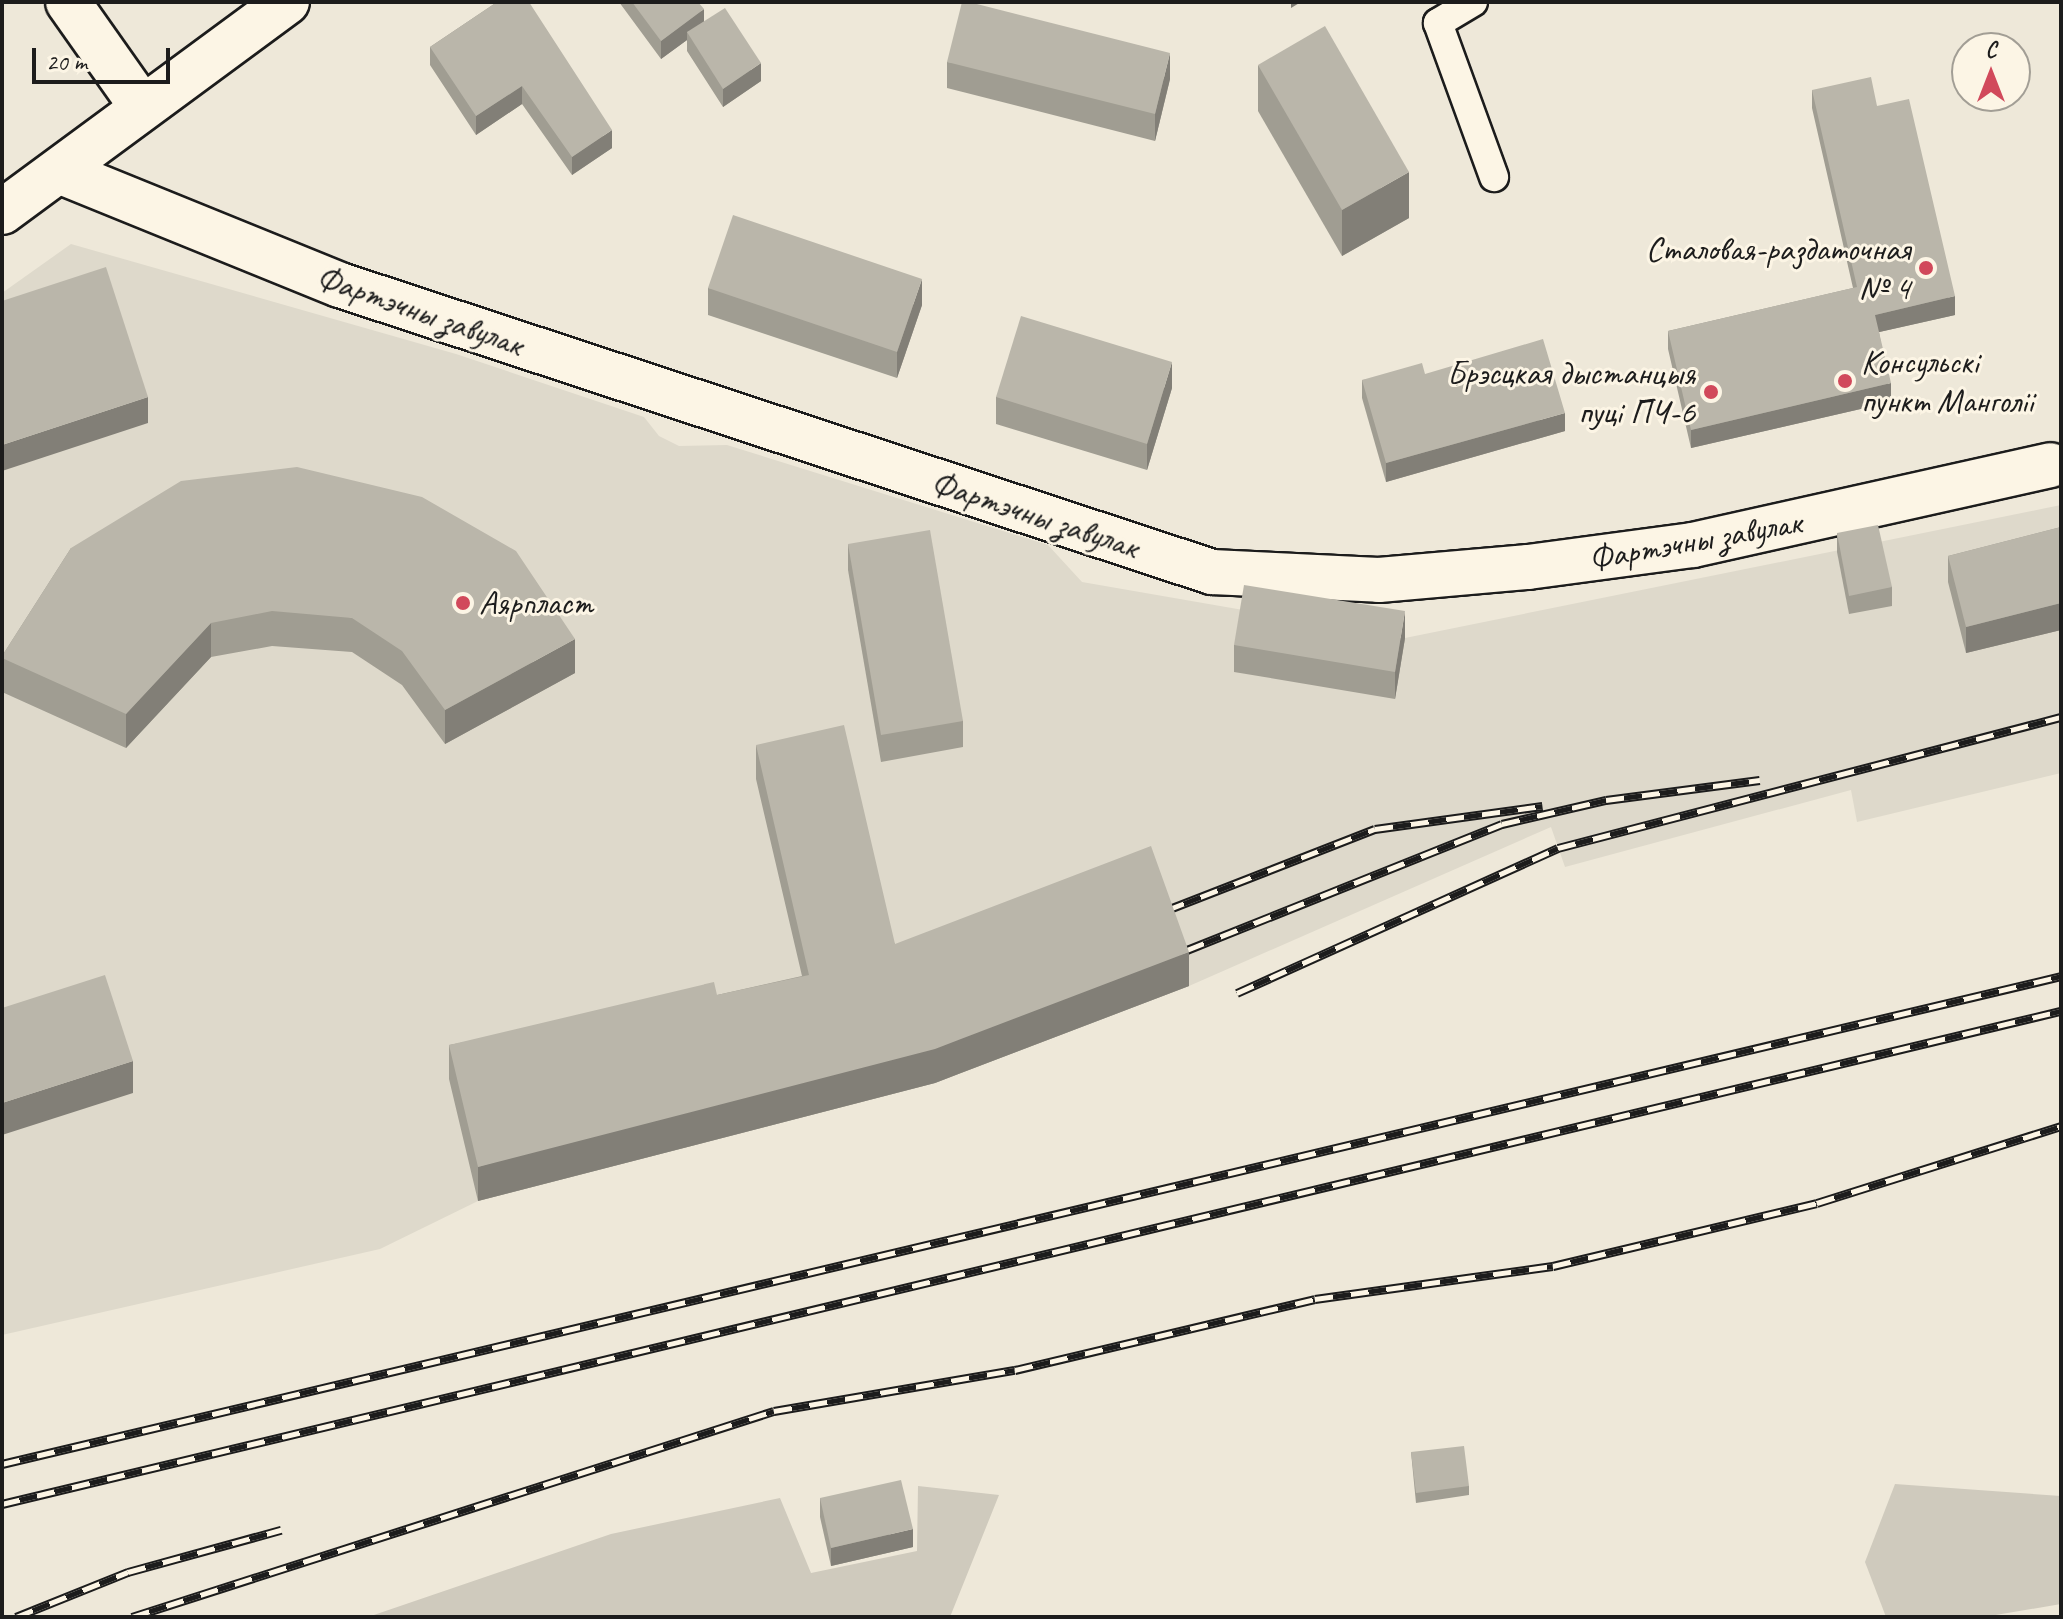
<!DOCTYPE html>
<html>
<head>
<meta charset="utf-8">
<style>
	body { margin:0 }
	#map { position:relative; width:2063px; height:1619px; overflow:hidden; background:#eee8d9; font-family:Caveat,sans-serif }
	div>[style] { position:absolute }
	[style*='--x'] { left:calc(var(--x)*1px); top:calc(var(--y)*1px); width:calc(var(--w)*1px); rotate:calc(var(--a)*1deg) }
	.built>* { inset:0; background:#ded9cb }
	.green>* { inset:0; background:#cfcabd }
	.roads { filter:drop-shadow(2px 0 #1c1c1c) drop-shadow(-2px 0 #1c1c1c) drop-shadow(0 2px #1c1c1c) drop-shadow(0 -2px #1c1c1c) }
	.service>* { height:28px; margin:-14px; padding:0 14px; transform-origin:14px; border-radius:14px; background:#fcf5e5 }
	.minor>* { height:44px; margin:-22px; padding:0 22px; transform-origin:22px; border-radius:22px; background:#fcf5e5 }
	.secondary>* { height:44px; margin:-22px; padding:0 22px; transform-origin:22px; border-radius:22px; background:#fcf5e5 }
	.rail>* { height:9px; margin-top:-4.5px; transform-origin:0; background:repeating-linear-gradient(90deg,#fcf5e5 0 18px,#1c1c1c 0 36px); box-sizing:border-box; border-block:2px solid #1c1c1c }
	.wall>* { inset:0; background:#a09d92 }
	.shaded-wall>* { inset:0; background:#827f77 }
	.building>* { inset:0; background:#bab6aa }
	.dots>* { width:22px; height:22px; translate:-50% -50%; box-sizing:border-box; border:4px solid #fcf5e5; border-radius:50% }
	span { translate:-50% -50%; white-space:nowrap; text-align:center; line-height:1.15; -webkit-text-stroke:6px #fcf5e5; paint-order:stroke }
	.poi-label { font-size:34px; color:#1c1c1c }
	.right { translate:-100% -50%; text-align:right }
	.left { translate:0 -50%; text-align:left }
	.street-label { font-size:34px; color:#1c1c1c }
	.frame { position:absolute; inset:0; border:4px solid #1c1c1c; pointer-events:none }
	.north { position:absolute; left:1951px; top:32px; width:80px; height:80px; box-sizing:border-box; background:#fcf5e5; border:2px solid #a29e95; border-radius:50%; rotate:0deg; font-size:22px; font-weight:700; line-height:32px; text-align:center; color:#1c1c1c }
	.north::after { content:''; display:block; margin:auto; width:28px; height:36px; background:#d1495b; clip-path:polygon(50% 0,100% 100%,50% 72%,0 100%) }
	.scale { position:absolute; left:32px; top:48px; width:138px; height:36px; box-sizing:border-box; border:4px solid #1c1c1c; border-top:0; padding-left:10px; font-size:24px; line-height:28px; white-space:nowrap; color:#1c1c1c; -webkit-text-stroke:6px #fcf5e5; paint-order:stroke }
</style>
</head>
<body>
<div id="map">
	<div class="built">
		<div style="clip-path:polygon(71px 244px,456px 354px,644px 417px,659px 436px,679px 446px,727px 445px,1048px 545px,1082px 582px,1405px 638px,2061px 505px,2061px 773px,1857px 822px,1851px 790px,1565px 867px,1551px 827px,1189px 986px,935px 1083px,478px 1201px,380px 1249px,2px 1335px,2px 293px)"></div>
	</div>
	<div class="green">
		<div style="clip-path:polygon(1895px 1484px,2061px 1496px,2061px 1604px,1984px 1617px,1886px 1617px,1865px 1562px)"></div>
		<div style="clip-path:polygon(918px 1486px,999px 1495px,950px 1617px,368px 1617px,611px 1534px,780px 1498px,811px 1573px,917px 1551px)"></div>
	</div>
	<div class="roads">
		<div class="service">
			<div style="--x:1473;--y:2;--w:41;--a:149"></div>
			<div style="--x:1438;--y:23;--w:164;--a:70"></div>
		</div>
		<div class="minor">
			<div style="--x:68;--y:2;--w:128;--a:54.8"></div>
			<div style="--x:59;--y:171;--w:303;--a:22.1"></div>
			<div style="--x:340;--y:285;--w:918;--a:18.22"></div>
			<div style="--x:1212;--y:572;--w:167;--a:2.7"></div>
			<div style="--x:1379;--y:580;--w:150;--a:-5"></div>
			<div style="--x:1528;--y:567;--w:166;--a:-7.6"></div>
			<div style="--x:1693;--y:545;--w:366;--a:-12.6"></div>
		</div>
		<div class="secondary">
			<div style="--x:2;--y:212;--w:354;--a:-36.4"></div>
		</div>
	</div>
	<div class="rail">
		<div style="--x:1167;--y:910;--w:223;--a:-21.3"></div>
		<div style="--x:1375;--y:829;--w:169;--a:-7.8"></div>
		<div style="--x:1187;--y:950;--w:339;--a:-21.8"></div>
		<div style="--x:1502;--y:824;--w:107;--a:-13"></div>
		<div style="--x:1606;--y:800;--w:155;--a:-7.4"></div>
		<div style="--x:1237;--y:993;--w:352;--a:-24.3"></div>
		<div style="--x:1558;--y:848;--w:520;--a:-14.6"></div>
		<div style="--x:2;--y:1464;--w:2116;--a:-13.33"></div>
		<div style="--x:2;--y:1504;--w:2117;--a:-13.47"></div>
		<div style="--x:16;--y:1617;--w:121;--a:-21.9"></div>
		<div style="--x:128;--y:1572;--w:159;--a:-15.4"></div>
		<div style="--x:132;--y:1617;--w:674;--a:-17.79"></div>
		<div style="--x:774;--y:1411;--w:244;--a:-9.7"></div>
		<div style="--x:1015;--y:1370;--w:308;--a:-13.3"></div>
		<div style="--x:1315;--y:1299;--w:240;--a:-7.9"></div>
		<div style="--x:1553;--y:1266;--w:271;--a:-13.4"></div>
		<div style="--x:1817;--y:1203;--w:256;--a:-17.5"></div>
	</div>
	<div class="wall">
		<div style="clip-path:polygon(497px 2px,612px 148px,572px 175px,522px 104px,476px 135px,430px 65px,430px 47px)"></div>
		<div style="clip-path:polygon(619px 2px,698px 2px,704px 22px,761px 81px,723px 107px,687px 51px,687px 40px,661px 59px)"></div>
		<div style="clip-path:polygon(947px 62px,1170px 79px,1155px 141px,947px 88px)"></div>
		<div style="clip-path:polygon(1258px 65px,1409px 218px,1342px 256px,1258px 111px)"></div>
		<div style="clip-path:polygon(1812px 90px,1877px 106px,1955px 315px,1879px 332px,1891px 402px,1691px 448px,1668px 349px,1668px 331px,1853px 288px,1812px 108px)"></div>
		<div style="clip-path:polygon(708px 288px,922px 305px,897px 378px,708px 315px)"></div>
		<div style="clip-path:polygon(1425px 374px,1565px 431px,1386px 482px,1362px 398px,1362px 380px)"></div>
		<div style="clip-path:polygon(1172px 388px,1147px 470px,996px 424px,996px 397px)"></div>
		<div style="clip-path:polygon(2061px 527px,2061px 630px,1966px 653px,1948px 582px,1948px 556px)"></div>
		<div style="clip-path:polygon(1837px 533px,1892px 587px,1892px 606px,1849px 614px,1837px 552px)"></div>
		<div style="clip-path:polygon(848px 544px,963px 721px,963px 747px,881px 762px,848px 570px)"></div>
		<div style="clip-path:polygon(71px 548px,575px 673px,445px 744px,402px 685px,352px 652px,272px 646px,211px 657px,126px 748px,2px 692px,2px 656px)"></div>
		<div style="clip-path:polygon(1405px 638px,1395px 699px,1234px 672px,1234px 645px)"></div>
		<div style="clip-path:polygon(756px 745px,895px 944px,1189px 986px,935px 1083px,478px 1201px,449px 1079px,449px 1045px,717px 995px,802px 976px,756px 779px)"></div>
		<div style="clip-path:polygon(1411px 1452px,1469px 1486px,1469px 1495px,1416px 1503px)"></div>
		<div style="clip-path:polygon(820px 1498px,913px 1547px,831px 1566px,820px 1517px)"></div>
	</div>
	<div class="shaded-wall">
		<div style="clip-path:polygon(1291px 2px,1301px 2px,1291px 8px)"></div>
		<div style="clip-path:polygon(704px 9px,704px 28px,687px 32px,687px 40px,661px 59px,661px 41px)"></div>
		<div style="clip-path:polygon(1170px 53px,1170px 79px,1155px 141px,1155px 114px)"></div>
		<div style="clip-path:polygon(761px 63px,761px 81px,723px 107px,723px 89px)"></div>
		<div style="clip-path:polygon(522px 86px,522px 104px,476px 135px,476px 116px)"></div>
		<div style="clip-path:polygon(612px 130px,612px 148px,572px 175px,572px 157px)"></div>
		<div style="clip-path:polygon(1409px 172px,1409px 218px,1342px 256px,1342px 210px)"></div>
		<div style="clip-path:polygon(922px 279px,922px 305px,897px 378px,897px 352px)"></div>
		<div style="clip-path:polygon(1955px 296px,1955px 315px,1875px 333px,1875px 315px)"></div>
		<div style="clip-path:polygon(1172px 362px,1172px 388px,1147px 470px,1147px 444px)"></div>
		<div style="clip-path:polygon(1891px 383px,1891px 402px,1691px 448px,1691px 430px)"></div>
		<div style="clip-path:polygon(148px 397px,148px 423px,2px 471px,2px 445px)"></div>
		<div style="clip-path:polygon(1565px 413px,1565px 431px,1386px 482px,1386px 463px)"></div>
		<div style="clip-path:polygon(2061px 603px,2061px 630px,1966px 653px,1966px 627px)"></div>
		<div style="clip-path:polygon(1405px 611px,1405px 638px,1395px 699px,1395px 672px)"></div>
		<div style="clip-path:polygon(211px 623px,211px 657px,126px 748px,126px 714px)"></div>
		<div style="clip-path:polygon(575px 639px,575px 673px,445px 744px,445px 710px)"></div>
		<div style="clip-path:polygon(1189px 952px,1189px 986px,935px 1083px,478px 1201px,478px 1167px)"></div>
		<div style="clip-path:polygon(133px 1061px,133px 1093px,2px 1135px,2px 1103px)"></div>
		<div style="clip-path:polygon(913px 1529px,913px 1547px,831px 1566px,831px 1548px)"></div>
	</div>
	<div class="building">
		<div style="clip-path:polygon(497px 2px,529px 2px,612px 130px,572px 157px,522px 86px,476px 116px,430px 47px)"></div>
		<div style="clip-path:polygon(632px 2px,698px 2px,704px 9px,661px 41px)"></div>
		<div style="clip-path:polygon(962px 2px,969px 2px,1170px 53px,1155px 114px,947px 62px)"></div>
		<div style="clip-path:polygon(725px 8px,761px 63px,723px 89px,687px 32px)"></div>
		<div style="clip-path:polygon(1325px 26px,1409px 172px,1342px 210px,1258px 65px)"></div>
		<div style="clip-path:polygon(1871px 77px,1877px 106px,1909px 99px,1955px 296px,1875px 315px,1891px 383px,1691px 430px,1668px 331px,1857px 287px,1812px 90px)"></div>
		<div style="clip-path:polygon(733px 215px,922px 279px,897px 352px,708px 288px)"></div>
		<div style="clip-path:polygon(106px 267px,148px 397px,2px 445px,2px 301px)"></div>
		<div style="clip-path:polygon(1021px 316px,1172px 362px,1147px 444px,996px 397px)"></div>
		<div style="clip-path:polygon(1543px 339px,1565px 413px,1386px 463px,1362px 380px,1422px 363px,1425px 374px)"></div>
		<div style="clip-path:polygon(297px 467px,422px 497px,516px 551px,575px 639px,445px 710px,402px 651px,352px 618px,272px 611px,211px 623px,126px 714px,2px 658px,2px 656px,71px 548px,181px 481px)"></div>
		<div style="clip-path:polygon(1878px 525px,1892px 587px,1849px 596px,1837px 533px)"></div>
		<div style="clip-path:polygon(2061px 527px,2061px 603px,1966px 627px,1948px 556px)"></div>
		<div style="clip-path:polygon(930px 530px,963px 721px,881px 735px,848px 544px)"></div>
		<div style="clip-path:polygon(1244px 585px,1405px 611px,1395px 672px,1234px 645px)"></div>
		<div style="clip-path:polygon(844px 725px,895px 944px,1151px 846px,1189px 952px,935px 1049px,478px 1167px,449px 1045px,714px 982px,717px 995px,809px 975px,756px 745px)"></div>
		<div style="clip-path:polygon(105px 975px,133px 1061px,2px 1103px,2px 1008px)"></div>
		<div style="clip-path:polygon(1464px 1446px,1469px 1486px,1416px 1493px,1411px 1452px)"></div>
		<div style="clip-path:polygon(901px 1480px,913px 1529px,831px 1548px,820px 1498px)"></div>
	</div>
	<div class="dots">
		<div style="left:1926px;top:268px;background:#d1495b"></div>
		<div style="left:1845px;top:381px;background:#d1495b"></div>
		<div style="left:1711px;top:392px;background:#d1495b"></div>
		<div style="left:463px;top:603px;background:#d1495b"></div>
	</div>
	<div class="poi-label">
		<span class="right" style="left:1910px;top:268px">Сталовая-раздаточная<br>№ 4</span>
		<span class="left" style="left:1861px;top:381px">Консульскі<br>пункт Манголіі</span>
		<span class="right" style="left:1695px;top:392px">Брэсцкая дыстанцыя<br>пуці ПЧ-6</span>
		<span class="left" style="left:479px;top:603px">Аярпласт</span>
	</div>
	<div class="street-label">
		<span style="left:420px;top:310px;rotate:19deg">Фартэчны завулак</span>
		<span style="left:1035px;top:514px;rotate:18deg">Фартэчны завулак</span>
		<span style="left:1695px;top:540px;rotate:-10deg">Фартэчны завулак</span>
	</div>
	<div class="frame"></div>
	<div class="north">С</div>
	<div class="scale">20 m</div>
</div>
</body>
</html>
